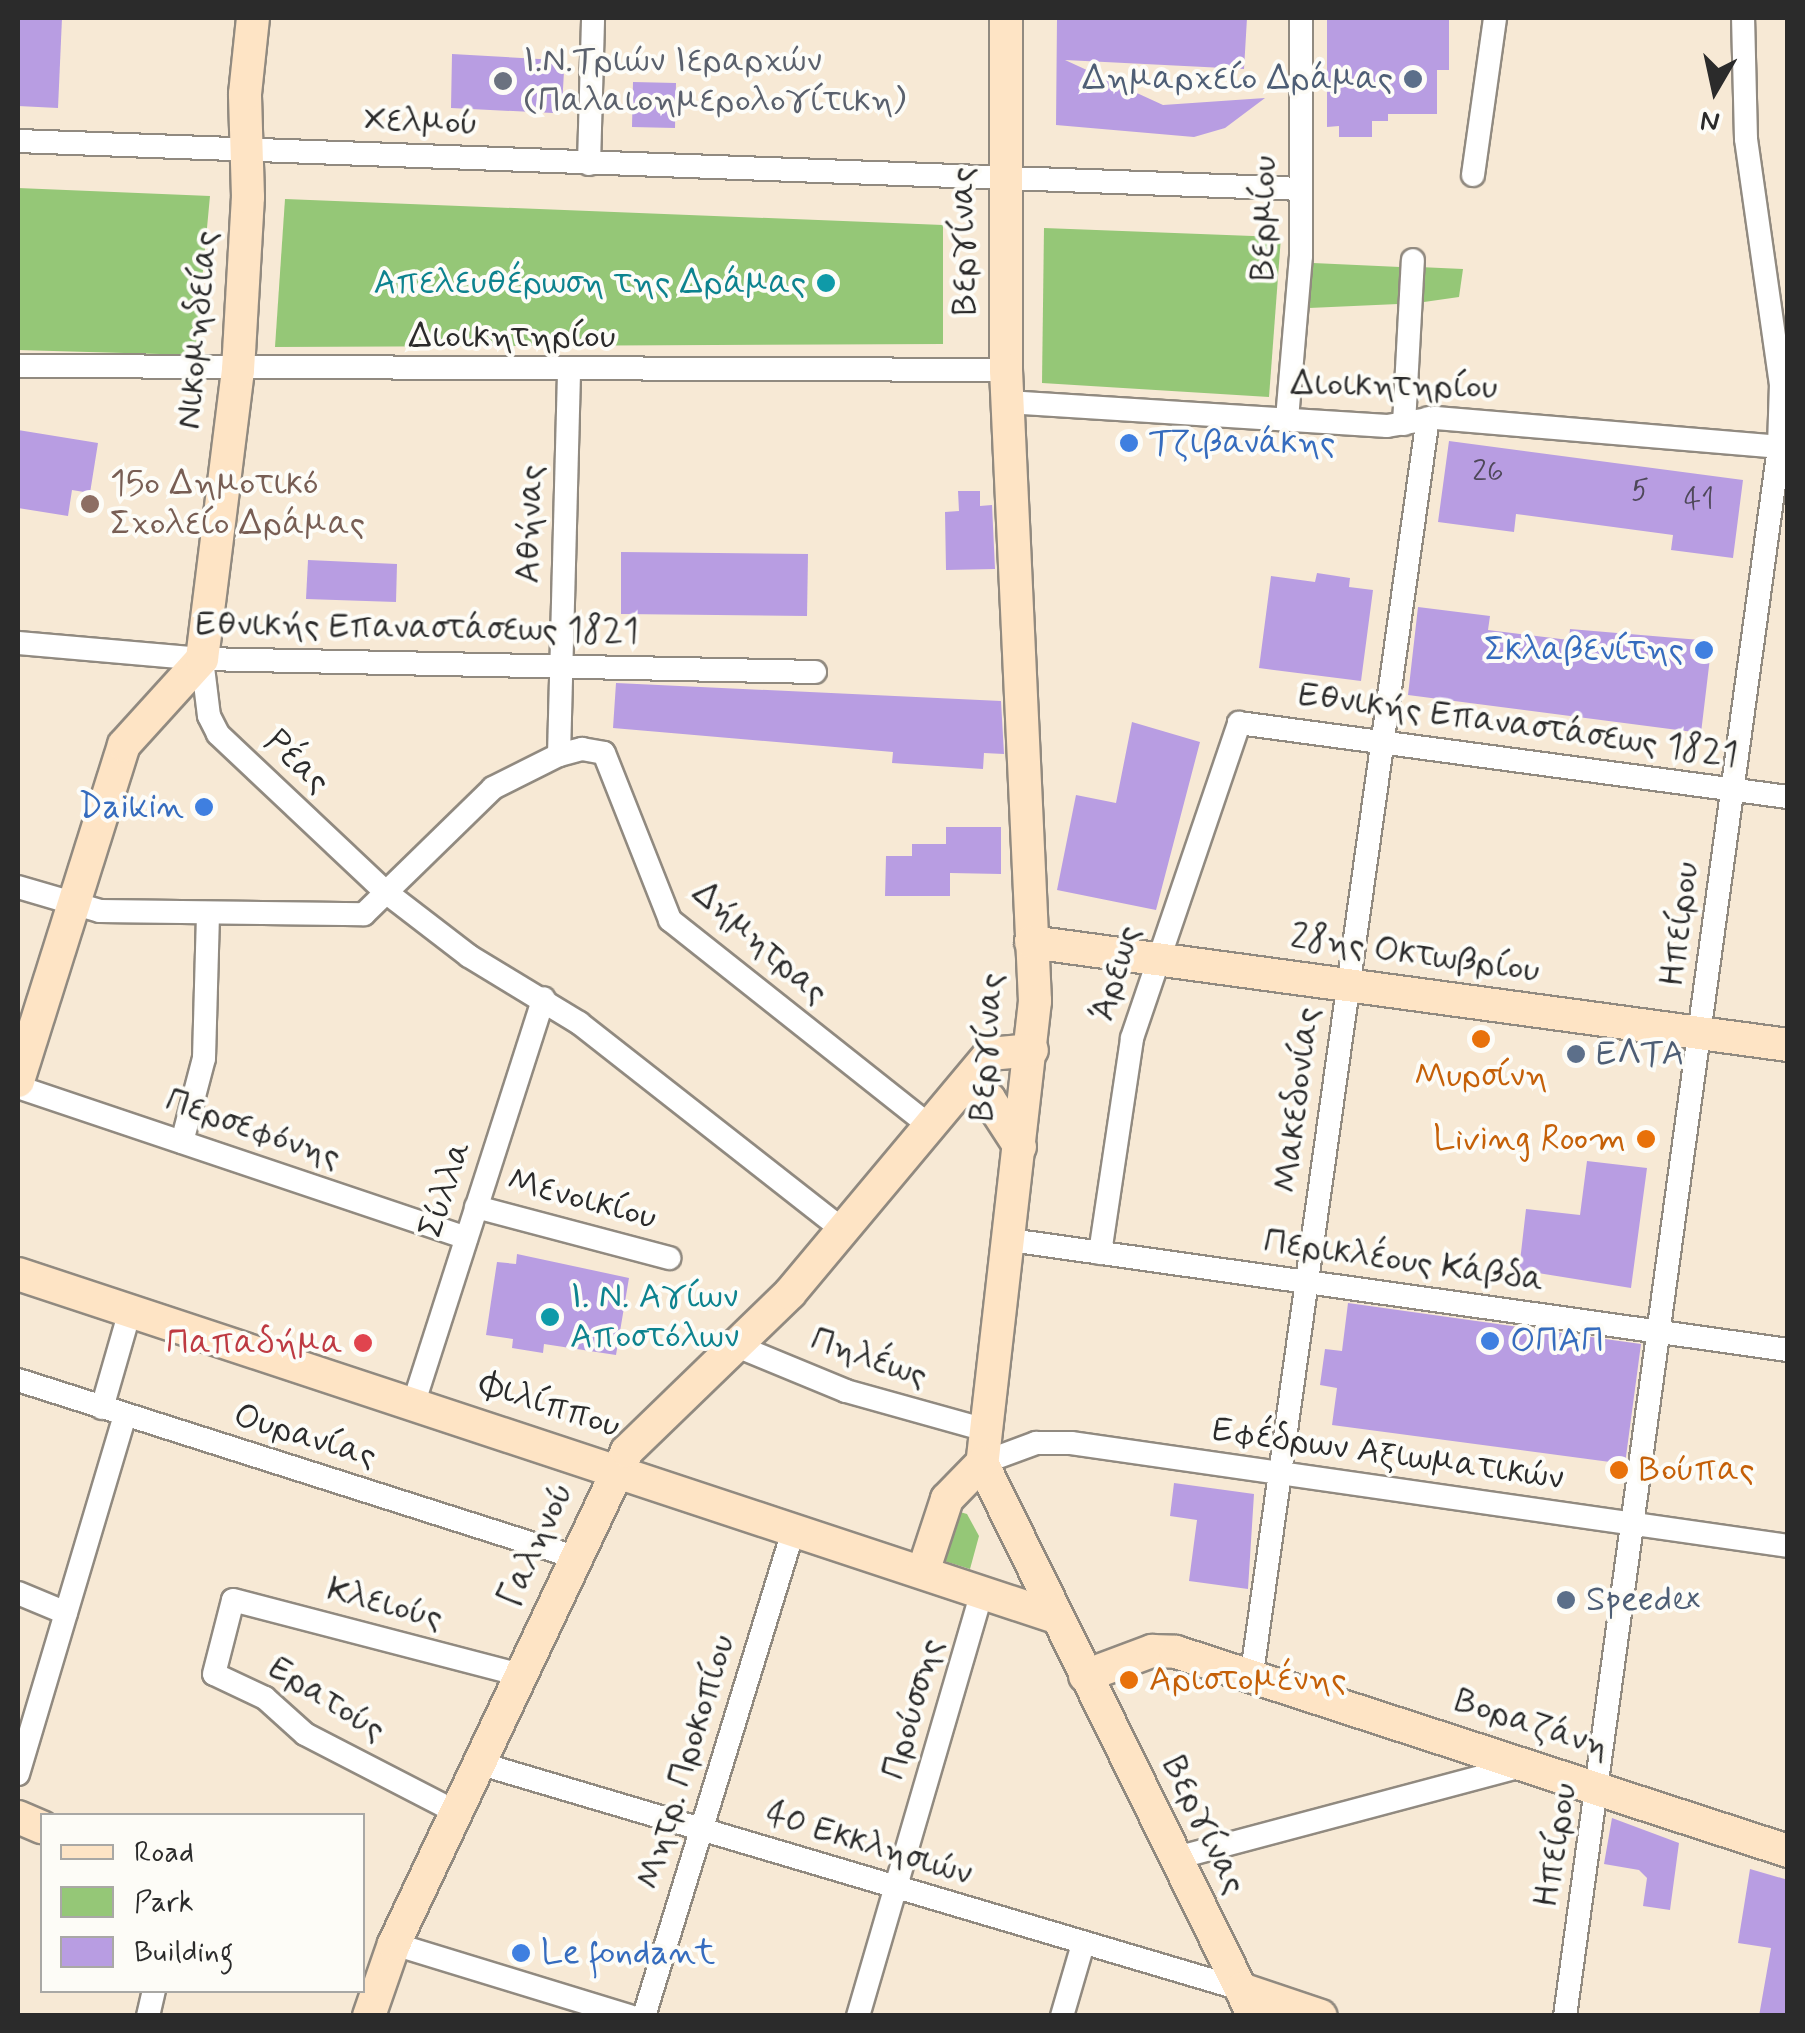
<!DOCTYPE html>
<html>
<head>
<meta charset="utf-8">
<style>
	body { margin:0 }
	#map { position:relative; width:1805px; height:2033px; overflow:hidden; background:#f7e9d5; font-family:Mynerve,sans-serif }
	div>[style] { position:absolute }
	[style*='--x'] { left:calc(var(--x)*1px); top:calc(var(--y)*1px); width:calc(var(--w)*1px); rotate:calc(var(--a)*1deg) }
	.green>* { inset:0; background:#95c777 }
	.building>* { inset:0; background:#b89de2 }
	.roads { filter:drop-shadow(2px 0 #918a80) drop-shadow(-2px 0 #918a80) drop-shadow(0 2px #918a80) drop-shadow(0 -2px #918a80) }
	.street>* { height:22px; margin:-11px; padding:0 11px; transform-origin:11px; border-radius:11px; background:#fff }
	.secondary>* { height:32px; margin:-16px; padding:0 16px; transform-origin:16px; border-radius:16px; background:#fee4c5 }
	.dots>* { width:28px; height:28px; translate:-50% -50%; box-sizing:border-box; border:5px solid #fdfcf7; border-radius:50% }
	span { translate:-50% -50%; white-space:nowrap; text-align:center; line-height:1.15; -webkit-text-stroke:8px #fdfcf7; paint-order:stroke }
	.number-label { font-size:30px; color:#4e4859 }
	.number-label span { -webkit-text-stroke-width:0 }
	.worship-label { font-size:35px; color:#5b616d }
	.left { translate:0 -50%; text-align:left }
	.service-label { font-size:35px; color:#4e5e75 }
	.right { translate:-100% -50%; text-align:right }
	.street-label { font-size:35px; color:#2b2b2b }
	.culture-label { font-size:35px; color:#0d838f }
	.shop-label { font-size:35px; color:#366cbe }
	.education-label { font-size:35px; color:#785e54 }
	.food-label { font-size:35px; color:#c56008 }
	.health-label { font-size:35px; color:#be3a42 }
	.frame { position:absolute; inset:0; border:20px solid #2b2b2b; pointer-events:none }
	.legend { position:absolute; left:40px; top:1813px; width:325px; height:180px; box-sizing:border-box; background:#fdfcf7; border:2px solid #a9a8a5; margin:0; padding:12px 18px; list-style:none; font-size:30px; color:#2b2b2b }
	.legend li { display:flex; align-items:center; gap:20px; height:50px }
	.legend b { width:50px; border:2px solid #a9a8a5 }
	.north { position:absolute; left:1665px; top:40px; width:100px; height:100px; -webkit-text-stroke:8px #fdfcf7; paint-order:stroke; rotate:189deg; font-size:28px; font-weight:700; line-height:40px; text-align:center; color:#2b2b2b }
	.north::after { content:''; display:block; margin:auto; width:35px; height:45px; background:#2b2b2b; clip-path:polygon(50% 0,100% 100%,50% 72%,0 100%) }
</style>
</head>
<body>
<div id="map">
	<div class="green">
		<div style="clip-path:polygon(18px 188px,210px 196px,195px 355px,18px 350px)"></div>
		<div style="clip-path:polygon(285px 199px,943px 225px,943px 344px,275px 347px)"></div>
		<div style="clip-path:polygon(1044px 228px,1281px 237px,1269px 397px,1042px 383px)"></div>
		<div style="clip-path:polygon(1313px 263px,1400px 267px,1398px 304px,1309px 308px)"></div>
		<div style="clip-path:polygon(1419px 267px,1463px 269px,1459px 297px,1417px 303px)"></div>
		<div style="clip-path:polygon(953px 1510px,967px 1514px,979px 1536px,970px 1569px,938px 1559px)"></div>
	</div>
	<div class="building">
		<div style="clip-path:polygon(18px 18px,62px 18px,58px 108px,18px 106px)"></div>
		<div style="clip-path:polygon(1057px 18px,1247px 18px,1244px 69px,1065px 60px,1163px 105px,1265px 98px,1225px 128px,1194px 137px,1056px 125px)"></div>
		<div style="clip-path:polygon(1327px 18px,1449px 18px,1449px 70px,1437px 70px,1437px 114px,1388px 114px,1388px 121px,1372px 121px,1372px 137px,1339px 137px,1339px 126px,1327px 127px)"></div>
		<div style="clip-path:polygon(452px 54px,557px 60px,557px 71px,564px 71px,562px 107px,553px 106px,553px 113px,451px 108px)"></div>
		<div style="clip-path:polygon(633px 82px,676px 83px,675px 128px,632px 127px)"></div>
		<div style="clip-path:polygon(18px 430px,98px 443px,90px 493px,72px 490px,68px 516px,18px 508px)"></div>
		<div style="clip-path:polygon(1449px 441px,1743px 480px,1733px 558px,1671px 550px,1673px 535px,1516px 514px,1514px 532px,1438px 522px)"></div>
		<div style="clip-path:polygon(958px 491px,980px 491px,980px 506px,992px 505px,995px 569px,946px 570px,945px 512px,959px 511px)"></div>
		<div style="clip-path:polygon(621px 552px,808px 554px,807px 616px,621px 614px)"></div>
		<div style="clip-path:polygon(308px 560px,397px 564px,396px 602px,306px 599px)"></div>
		<div style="clip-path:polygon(1317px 573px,1350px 578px,1349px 587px,1373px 590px,1361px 681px,1259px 668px,1271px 576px,1315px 582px)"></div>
		<div style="clip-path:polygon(1418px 607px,1490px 616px,1488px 630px,1569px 640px,1570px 629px,1712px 641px,1701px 733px,1408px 695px)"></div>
		<div style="clip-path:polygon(616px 683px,1001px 701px,1004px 754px,984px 753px,983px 769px,892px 763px,893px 752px,613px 728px)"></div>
		<div style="clip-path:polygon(1132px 722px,1200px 742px,1156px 910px,1057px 890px,1076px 795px,1116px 803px)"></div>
		<div style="clip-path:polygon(946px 827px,1001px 827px,1001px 874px,950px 873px,950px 896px,885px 896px,886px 856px,912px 856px,912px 844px,946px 844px)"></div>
		<div style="clip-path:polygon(1587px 1161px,1647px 1168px,1631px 1288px,1519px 1270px,1526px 1209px,1580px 1215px)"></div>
		<div style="clip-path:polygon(517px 1254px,629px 1278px,616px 1355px,544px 1344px,543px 1353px,512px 1348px,513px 1339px,486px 1335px,497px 1262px,516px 1264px)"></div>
		<div style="clip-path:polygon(1348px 1303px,1641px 1344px,1625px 1464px,1332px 1425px,1337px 1388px,1320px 1385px,1325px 1349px,1342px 1351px)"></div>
		<div style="clip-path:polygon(1174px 1483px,1254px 1494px,1248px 1589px,1189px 1581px,1197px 1520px,1170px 1516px)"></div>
		<div style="clip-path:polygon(1612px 1818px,1679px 1843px,1670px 1910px,1643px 1906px,1647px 1878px,1639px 1870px,1604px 1864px)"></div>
		<div style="clip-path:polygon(1750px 1869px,1788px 1880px,1788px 2016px,1759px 2016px,1771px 1948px,1738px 1943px)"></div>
	</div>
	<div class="roads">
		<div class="street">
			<div style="--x:18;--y:141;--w:1284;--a:2.14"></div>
			<div style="--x:589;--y:164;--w:146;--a:-88.4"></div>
			<div style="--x:1473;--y:175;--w:159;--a:-82"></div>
			<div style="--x:18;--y:366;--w:988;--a:0.23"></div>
			<div style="--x:1007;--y:402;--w:381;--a:3.6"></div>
			<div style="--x:1387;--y:426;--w:49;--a:-9.5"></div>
			<div style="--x:1435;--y:418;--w:345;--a:4.8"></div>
			<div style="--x:1287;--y:419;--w:164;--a:-85.1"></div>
			<div style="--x:1301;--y:256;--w:238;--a:-90"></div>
			<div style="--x:1404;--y:424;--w:164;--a:-86.9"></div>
			<div style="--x:18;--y:643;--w:185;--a:5"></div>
			<div style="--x:202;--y:659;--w:613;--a:1.21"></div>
			<div style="--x:202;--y:659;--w:57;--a:83"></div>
			<div style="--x:209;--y:716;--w:20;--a:63"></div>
			<div style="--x:218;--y:734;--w:232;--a:43.3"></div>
			<div style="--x:387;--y:893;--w:103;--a:37.5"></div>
			<div style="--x:469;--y:956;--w:129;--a:31.3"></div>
			<div style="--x:579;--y:1023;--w:335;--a:38.1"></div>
			<div style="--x:559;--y:755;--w:24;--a:-15"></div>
			<div style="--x:582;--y:749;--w:22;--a:10"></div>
			<div style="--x:604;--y:753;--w:180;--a:68.4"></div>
			<div style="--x:670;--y:920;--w:332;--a:38.4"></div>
			<div style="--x:18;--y:887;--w:85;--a:16.3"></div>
			<div style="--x:100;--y:911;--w:264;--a:0.7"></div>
			<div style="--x:364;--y:914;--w:180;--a:-44.3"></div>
			<div style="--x:493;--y:788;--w:74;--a:-26.6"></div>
			<div style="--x:559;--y:755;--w:382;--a:-88.5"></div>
			<div style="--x:18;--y:1087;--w:473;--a:18.6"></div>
			<div style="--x:182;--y:1142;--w:87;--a:-75.3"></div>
			<div style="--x:204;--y:1058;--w:145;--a:-88.4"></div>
			<div style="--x:476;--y:1207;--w:200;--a:14.8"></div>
			<div style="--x:1010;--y:1240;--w:786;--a:8.05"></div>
			<div style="--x:1100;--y:1253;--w:217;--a:-81.5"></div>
			<div style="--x:1132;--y:1038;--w:333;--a:-71.2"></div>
			<div style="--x:1239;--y:723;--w:554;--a:7.68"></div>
			<div style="--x:737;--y:1346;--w:118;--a:22.4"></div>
			<div style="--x:846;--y:1391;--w:141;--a:15.6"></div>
			<div style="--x:18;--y:1380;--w:583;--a:17.66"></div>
			<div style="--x:414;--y:1402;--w:424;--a:-72.2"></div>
			<div style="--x:102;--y:1408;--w:101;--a:-73.9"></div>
			<div style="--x:982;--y:1463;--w:58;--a:-20.3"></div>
			<div style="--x:1036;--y:1443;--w:35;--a:0"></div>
			<div style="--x:1071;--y:1443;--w:724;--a:8.17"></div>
			<div style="--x:18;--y:1593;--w:52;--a:22.6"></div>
			<div style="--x:1252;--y:1673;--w:1267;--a:-82.02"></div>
			<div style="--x:478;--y:1763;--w:796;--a:16.5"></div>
			<div style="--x:18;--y:1774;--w:374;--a:-73.4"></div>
			<div style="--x:456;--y:1812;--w:170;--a:-152.7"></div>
			<div style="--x:305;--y:1734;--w:54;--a:-138"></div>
			<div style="--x:265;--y:1698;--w:56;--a:-154.8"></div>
			<div style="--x:214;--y:1674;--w:76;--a:-75.6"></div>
			<div style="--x:233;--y:1600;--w:297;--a:14.6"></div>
			<div style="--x:1176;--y:1858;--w:361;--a:-14.9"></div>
			<div style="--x:394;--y:1944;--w:246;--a:17"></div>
			<div style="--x:148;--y:2016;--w:27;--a:-77"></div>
			<div style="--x:644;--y:2016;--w:511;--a:-72.91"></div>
			<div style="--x:858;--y:2016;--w:442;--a:-73.7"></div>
			<div style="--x:1062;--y:2016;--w:75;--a:-73.7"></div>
			<div style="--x:1565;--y:2016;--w:1584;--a:-82.23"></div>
			<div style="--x:1779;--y:447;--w:62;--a:-88.2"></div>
			<div style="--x:1781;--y:385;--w:248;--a:-98.1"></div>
			<div style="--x:1746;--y:139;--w:121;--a:-91.4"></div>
		</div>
		<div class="secondary">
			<div style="--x:1006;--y:18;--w:352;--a:90"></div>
			<div style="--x:1006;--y:370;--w:632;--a:87.37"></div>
			<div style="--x:1035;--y:1001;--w:465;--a:96.5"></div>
			<div style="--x:982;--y:1463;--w:616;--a:63.81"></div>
			<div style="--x:1031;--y:942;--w:764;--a:7.75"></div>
			<div style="--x:18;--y:1081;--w:352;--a:-72.5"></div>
			<div style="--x:124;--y:745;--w:116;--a:-47.8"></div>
			<div style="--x:202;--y:659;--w:291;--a:-82.9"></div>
			<div style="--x:238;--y:370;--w:173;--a:-86.7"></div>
			<div style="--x:248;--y:197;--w:103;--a:-91.7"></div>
			<div style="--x:245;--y:94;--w:76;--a:-84"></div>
			<div style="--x:962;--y:1089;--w:29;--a:20"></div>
			<div style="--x:989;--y:1099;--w:57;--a:57.1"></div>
			<div style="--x:18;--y:1274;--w:1093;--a:18.29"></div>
			<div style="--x:923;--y:1572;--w:77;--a:-71.8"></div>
			<div style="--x:947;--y:1499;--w:50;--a:-45.8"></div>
			<div style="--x:1085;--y:1676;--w:72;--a:-20.5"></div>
			<div style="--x:1152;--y:1651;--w:24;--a:2"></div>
			<div style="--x:1176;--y:1652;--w:644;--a:18.01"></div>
			<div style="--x:18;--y:1817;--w:26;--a:23"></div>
			<div style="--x:1241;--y:1989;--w:84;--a:18.6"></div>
			<div style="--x:369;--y:2016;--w:76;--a:-70.9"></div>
			<div style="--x:394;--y:1944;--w:545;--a:-64.7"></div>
			<div style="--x:627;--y:1451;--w:227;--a:-44.1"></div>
			<div style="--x:790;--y:1293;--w:312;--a:-50.1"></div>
			<div style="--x:990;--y:1054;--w:42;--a:-5.4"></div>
		</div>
	</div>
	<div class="dots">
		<div style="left:1413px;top:79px;background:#5c6f8a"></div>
		<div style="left:503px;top:81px;background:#6b7280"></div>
		<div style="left:826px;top:283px;background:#0f9aa8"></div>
		<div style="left:1129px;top:443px;background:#3f7fe0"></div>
		<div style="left:90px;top:504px;background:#8d6e63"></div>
		<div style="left:1704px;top:650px;background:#3f7fe0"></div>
		<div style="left:204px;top:807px;background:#3f7fe0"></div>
		<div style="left:1481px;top:1039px;background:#e8710a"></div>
		<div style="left:1576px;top:1054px;background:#5c6f8a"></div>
		<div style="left:1646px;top:1139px;background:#e8710a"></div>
		<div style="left:550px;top:1317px;background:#0f9aa8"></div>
		<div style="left:1490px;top:1341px;background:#3f7fe0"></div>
		<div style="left:363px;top:1343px;background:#e0444e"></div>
		<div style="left:1619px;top:1470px;background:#e8710a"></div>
		<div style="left:1566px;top:1600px;background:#5c6f8a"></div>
		<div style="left:1129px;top:1680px;background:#e8710a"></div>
		<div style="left:521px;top:1953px;background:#3f7fe0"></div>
	</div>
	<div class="number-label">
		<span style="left:1488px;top:472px">26</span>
		<span style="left:1640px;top:491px">5</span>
		<span style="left:1699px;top:500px">41</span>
	</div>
	<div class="worship-label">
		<span class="left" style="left:523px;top:81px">Ι.Ν.Τριών Ιεραρχών<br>(Παλαιοημερολογίτικη)</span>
	</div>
	<div class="service-label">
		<span class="right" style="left:1393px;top:79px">Δημαρχείο Δράμας</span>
		<span class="left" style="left:1596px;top:1054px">ΕΛΤΑ</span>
		<span class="left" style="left:1586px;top:1600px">Speedex</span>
	</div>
	<div class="street-label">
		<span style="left:421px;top:122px;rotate:2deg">Χελμού</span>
		<span style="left:1264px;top:218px;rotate:-89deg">Βερμίου</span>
		<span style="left:964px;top:241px;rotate:-91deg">Βεργίνας</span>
		<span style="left:198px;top:330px;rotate:-85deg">Νικομηδείας</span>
		<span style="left:512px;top:337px">Διοικητηρίου</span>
		<span style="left:1394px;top:386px;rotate:1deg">Διοικητηρίου</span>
		<span style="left:530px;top:524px;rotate:-88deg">Αθήνας</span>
		<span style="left:417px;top:628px;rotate:1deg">Εθνικής Επαναστάσεως 1821</span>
		<span style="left:1518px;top:725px;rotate:8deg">Εθνικής Επαναστάσεως 1821</span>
		<span style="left:297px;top:762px;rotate:43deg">Ρέας</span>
		<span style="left:1680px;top:924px;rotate:-83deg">Ηπείρου</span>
		<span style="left:760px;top:943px;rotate:41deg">Δήμητρας</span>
		<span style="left:1415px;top:954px;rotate:8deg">28ης Οκτωβρίου</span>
		<span style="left:1116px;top:973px;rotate:-73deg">Άρεως</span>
		<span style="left:987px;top:1047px;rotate:-86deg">Βεργίνας</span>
		<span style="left:1297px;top:1100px;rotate:-83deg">Μακεδονίας</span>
		<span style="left:253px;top:1129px;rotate:19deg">Περσεφόνης</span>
		<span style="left:445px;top:1189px;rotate:-72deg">Σύλλα</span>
		<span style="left:582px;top:1199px;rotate:15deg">Μενοικίου</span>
		<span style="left:1404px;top:1261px;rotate:8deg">Περικλέους Κάβδα</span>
		<span style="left:869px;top:1358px;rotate:19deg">Πηλέως</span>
		<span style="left:550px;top:1405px;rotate:18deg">Φιλίππου</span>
		<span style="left:305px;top:1436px;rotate:17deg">Ουρανίας</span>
		<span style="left:1388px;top:1454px;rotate:8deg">Εφέδρων Αξιωματικών</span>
		<span style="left:536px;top:1545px;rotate:-65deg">Γαληνού</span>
		<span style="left:385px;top:1604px;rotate:15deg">Κλειούς</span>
		<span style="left:327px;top:1699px;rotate:32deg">Ερατούς</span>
		<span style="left:913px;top:1709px;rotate:-74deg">Προύσσης</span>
		<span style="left:1532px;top:1724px;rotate:18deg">Βοραζάνη</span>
		<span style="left:686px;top:1762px;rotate:-73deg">Μητρ. Προκοπίου</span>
		<span style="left:1204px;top:1825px;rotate:64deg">Βεργίνας</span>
		<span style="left:869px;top:1844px;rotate:17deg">40 Εκκλησιών</span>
		<span style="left:1556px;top:1845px;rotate:-81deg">Ηπείρου</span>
	</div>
	<div class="culture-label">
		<span class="right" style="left:806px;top:283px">Απελευθέρωση της Δράμας</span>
		<span class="left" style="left:570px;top:1317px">Ι. Ν. Αγίων<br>Αποστόλων</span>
	</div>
	<div class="shop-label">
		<span class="left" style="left:1149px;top:443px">Τζιβανάκης</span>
		<span class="right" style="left:1684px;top:650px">Σκλαβενίτης</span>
		<span class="right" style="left:184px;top:807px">Daikin</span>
		<span class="left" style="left:1510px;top:1341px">ΟΠΑΠ</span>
		<span class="left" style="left:541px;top:1953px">Le fondant</span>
	</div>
	<div class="education-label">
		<span class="left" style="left:110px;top:504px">15ο Δημοτικό<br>Σχολείο Δράμας</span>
	</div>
	<div class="food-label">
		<span style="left:1481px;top:1076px">Μυρσίνη</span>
		<span class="right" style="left:1626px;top:1139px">Living Room</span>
		<span class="left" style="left:1639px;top:1470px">Βούπας</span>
		<span class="left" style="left:1149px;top:1680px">Αριστομένης</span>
	</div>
	<div class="health-label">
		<span class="right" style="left:343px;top:1343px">Παπαδήμα</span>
	</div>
	<div class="frame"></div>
	<ul class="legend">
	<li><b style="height:12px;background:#fee4c5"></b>Road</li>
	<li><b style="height:28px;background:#95c777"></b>Park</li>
	<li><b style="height:28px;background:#b89de2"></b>Building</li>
	</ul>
	<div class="north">N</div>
</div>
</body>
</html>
